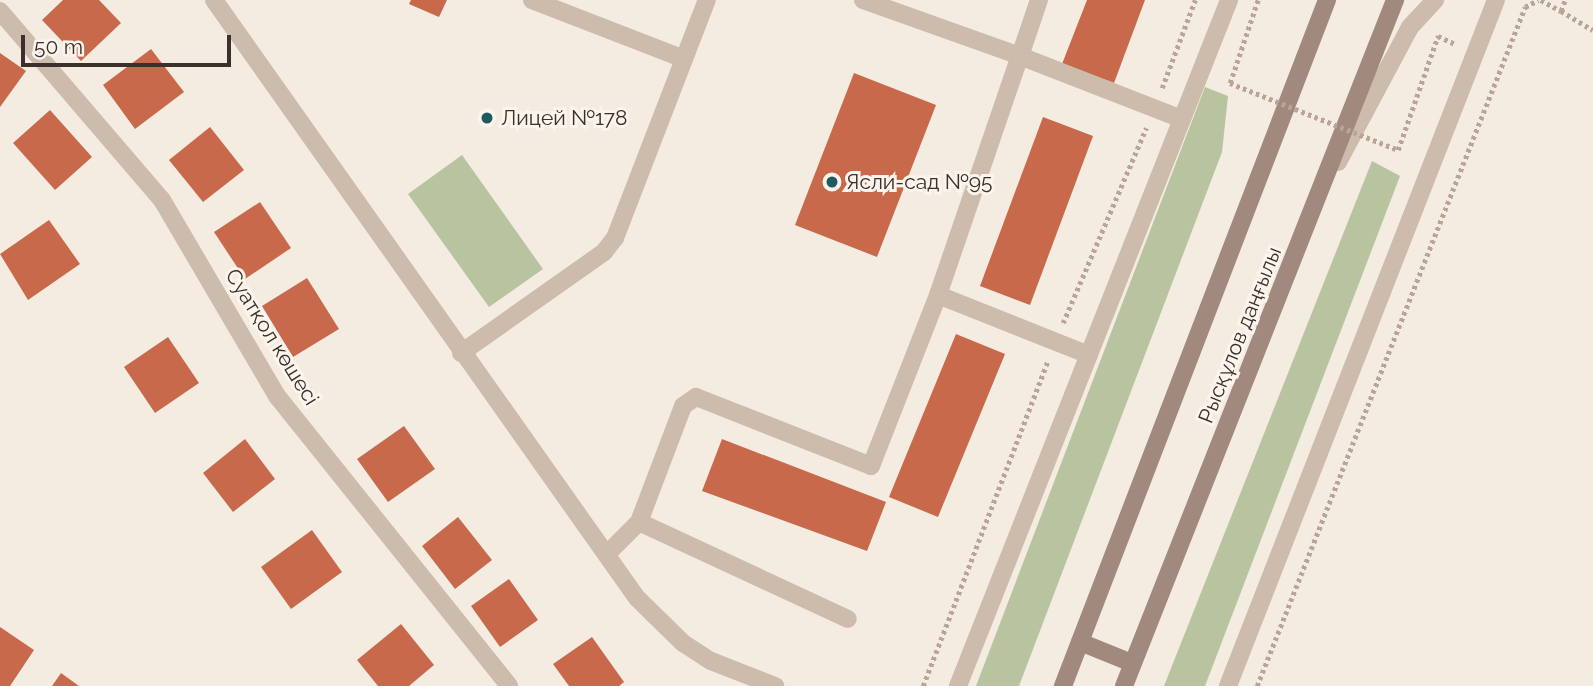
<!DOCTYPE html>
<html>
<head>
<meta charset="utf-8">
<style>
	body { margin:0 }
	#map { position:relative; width:1593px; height:686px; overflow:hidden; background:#f4ebe1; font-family:Raleway,sans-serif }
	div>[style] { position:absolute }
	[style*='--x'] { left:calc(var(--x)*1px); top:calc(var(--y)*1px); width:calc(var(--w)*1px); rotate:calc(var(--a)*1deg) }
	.green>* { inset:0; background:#b8c4a0 }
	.building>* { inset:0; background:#c8694b }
	.path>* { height:4.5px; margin-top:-2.25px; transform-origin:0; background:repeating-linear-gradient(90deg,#b9a596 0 3.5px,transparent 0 7px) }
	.service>* { height:18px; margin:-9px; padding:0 9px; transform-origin:9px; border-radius:9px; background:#cdbbac }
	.minor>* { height:18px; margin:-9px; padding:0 9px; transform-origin:9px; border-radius:9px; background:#cdbbac }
	.tertiary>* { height:18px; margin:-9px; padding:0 9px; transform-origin:9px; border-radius:9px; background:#cdbbac }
	.secondary>* { height:18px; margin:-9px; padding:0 9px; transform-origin:9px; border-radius:9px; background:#a18a7d }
	.path-bridge>* { height:4.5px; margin-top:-2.25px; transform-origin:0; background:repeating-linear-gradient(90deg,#b9a596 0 3.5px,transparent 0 7px) }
	.dots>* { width:19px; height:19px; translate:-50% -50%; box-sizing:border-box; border:4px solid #fbf5ee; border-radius:50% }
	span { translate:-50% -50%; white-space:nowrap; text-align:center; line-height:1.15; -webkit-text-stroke:6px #fbf5ee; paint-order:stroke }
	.poi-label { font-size:21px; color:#3b302b }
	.left { translate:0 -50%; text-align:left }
	.street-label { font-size:21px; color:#3b302b }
	.scale { position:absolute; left:21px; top:35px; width:210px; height:32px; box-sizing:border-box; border:4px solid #3b302b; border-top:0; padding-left:9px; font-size:21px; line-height:24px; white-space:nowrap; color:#3b302b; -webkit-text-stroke:5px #fbf5ee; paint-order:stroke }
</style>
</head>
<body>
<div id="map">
	<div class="green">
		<div style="clip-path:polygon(1205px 87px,1228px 96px,1222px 152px,1019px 686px,976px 686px)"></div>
		<div style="clip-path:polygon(462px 155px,543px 269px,489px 307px,408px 194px)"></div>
		<div style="clip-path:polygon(1372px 161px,1400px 176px,1205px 686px,1164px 686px)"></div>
	</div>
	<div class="building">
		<div style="clip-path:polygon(63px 0,99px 0,121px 23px,81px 61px,42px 20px)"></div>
		<div style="clip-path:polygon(411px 0,447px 0,439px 17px,409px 4px)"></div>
		<div style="clip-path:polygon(1087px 0,1145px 0,1114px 83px,1062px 64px)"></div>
		<div style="clip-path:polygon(151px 49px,184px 92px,135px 129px,103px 85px)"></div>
		<div style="clip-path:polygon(0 53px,26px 71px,0 107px)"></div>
		<div style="clip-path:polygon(854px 73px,936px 105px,877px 257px,795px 225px)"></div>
		<div style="clip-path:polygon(50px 110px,92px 157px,55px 190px,13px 143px)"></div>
		<div style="clip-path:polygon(1043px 117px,1093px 136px,1030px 305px,980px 286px)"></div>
		<div style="clip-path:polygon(210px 127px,244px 170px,203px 202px,169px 160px)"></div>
		<div style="clip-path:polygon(260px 202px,291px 248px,245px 279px,214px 232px)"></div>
		<div style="clip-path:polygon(49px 220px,80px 264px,28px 300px,0 254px)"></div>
		<div style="clip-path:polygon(307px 278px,339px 329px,293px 357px,262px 306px)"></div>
		<div style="clip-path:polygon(956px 334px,1005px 354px,938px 517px,889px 497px)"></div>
		<div style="clip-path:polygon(168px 337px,199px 383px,155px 413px,124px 367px)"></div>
		<div style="clip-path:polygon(404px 426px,435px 469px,388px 502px,357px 459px)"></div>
		<div style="clip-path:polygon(245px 439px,275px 479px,233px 512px,203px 473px)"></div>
		<div style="clip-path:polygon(722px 439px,886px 502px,867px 551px,702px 491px)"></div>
		<div style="clip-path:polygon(458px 517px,492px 560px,455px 589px,422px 546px)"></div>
		<div style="clip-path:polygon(312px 530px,342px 572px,291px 609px,261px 567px)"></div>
		<div style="clip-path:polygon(509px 579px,538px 620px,500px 647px,471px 606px)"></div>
		<div style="clip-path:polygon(401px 624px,434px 665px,409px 686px,378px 686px,357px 660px)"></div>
		<div style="clip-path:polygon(0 627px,34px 650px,10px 686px,0 686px)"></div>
		<div style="clip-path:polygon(592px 637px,624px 682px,619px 686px,569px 686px,553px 664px)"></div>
		<div style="clip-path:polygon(61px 673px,79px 686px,52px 686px)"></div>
	</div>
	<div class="path">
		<div style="--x:1541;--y:0;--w:23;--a:29"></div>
		<div style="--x:1561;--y:11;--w:12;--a:-70"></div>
		<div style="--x:1561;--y:11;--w:37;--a:31"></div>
		<div style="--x:1230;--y:83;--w:88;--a:-71.4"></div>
		<div style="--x:1162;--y:88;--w:94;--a:-69.4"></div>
		<div style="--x:1398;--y:150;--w:121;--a:-70.7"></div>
		<div style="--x:1438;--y:36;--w:19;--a:25"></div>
		<div style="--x:1063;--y:323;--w:212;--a:-66.9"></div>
		<div style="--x:923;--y:686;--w:349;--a:-69"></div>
		<div style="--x:1257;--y:686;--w:730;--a:-68.46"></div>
		<div style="--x:1525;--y:7;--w:15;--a:-28"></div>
	</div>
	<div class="service">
		<div style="--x:214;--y:0;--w:732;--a:54.73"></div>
		<div style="--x:637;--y:598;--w:64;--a:44.4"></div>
		<div style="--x:683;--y:643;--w:33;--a:33"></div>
		<div style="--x:711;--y:661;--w:69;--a:21.3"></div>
		<div style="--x:532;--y:0;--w:163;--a:21.2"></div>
		<div style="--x:863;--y:0;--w:167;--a:19.6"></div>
		<div style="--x:1020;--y:56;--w:59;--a:-71.3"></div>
		<div style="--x:0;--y:11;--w:249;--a:49.4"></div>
		<div style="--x:162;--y:200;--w:227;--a:59.6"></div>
		<div style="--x:277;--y:396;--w:371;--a:51.3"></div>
		<div style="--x:461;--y:353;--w:175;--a:-35.2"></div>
		<div style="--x:604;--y:252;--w:18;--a:-52"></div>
		<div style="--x:615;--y:238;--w:255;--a:-68.9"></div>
		<div style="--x:1089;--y:355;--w:162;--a:-158.3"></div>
		<div style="--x:938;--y:295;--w:253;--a:-71.1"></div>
		<div style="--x:1020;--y:56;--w:174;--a:21.3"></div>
		<div style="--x:639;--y:522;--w:230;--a:24.9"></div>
		<div style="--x:608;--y:553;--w:44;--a:-45"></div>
		<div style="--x:639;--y:522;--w:124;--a:-69.2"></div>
		<div style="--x:683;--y:406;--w:16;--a:-35"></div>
		<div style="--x:696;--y:397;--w:188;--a:21.5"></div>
		<div style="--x:871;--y:466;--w:184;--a:-68.6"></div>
	</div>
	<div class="minor">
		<div style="--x:1228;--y:686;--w:736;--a:-68.66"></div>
	</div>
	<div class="tertiary">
		<div style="--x:1338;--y:162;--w:153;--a:-61.9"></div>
		<div style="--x:1410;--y:27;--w:37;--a:-47"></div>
		<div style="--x:958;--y:686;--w:738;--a:-68.44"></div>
	</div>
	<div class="secondary">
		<div style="--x:1080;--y:642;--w:56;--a:22"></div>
		<div style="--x:1063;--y:686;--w:735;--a:-68.95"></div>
		<div style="--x:1124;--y:686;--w:738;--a:-68.44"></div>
	</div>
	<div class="path-bridge">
		<div style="--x:1230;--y:83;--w:181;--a:21.7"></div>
	</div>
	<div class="dots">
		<div style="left:487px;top:118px;background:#1f5a5e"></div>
		<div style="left:832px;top:182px;background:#1f5a5e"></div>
	</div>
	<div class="poi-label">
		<span class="left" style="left:501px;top:118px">Лицей №178</span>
		<span class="left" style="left:846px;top:182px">Ясли-сад №95</span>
	</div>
	<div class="street-label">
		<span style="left:1240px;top:335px;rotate:-68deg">Рысқұлов даңғылы</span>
		<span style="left:272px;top:337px;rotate:58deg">Суатқол көшесі</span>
	</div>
	<div class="scale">50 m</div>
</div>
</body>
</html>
